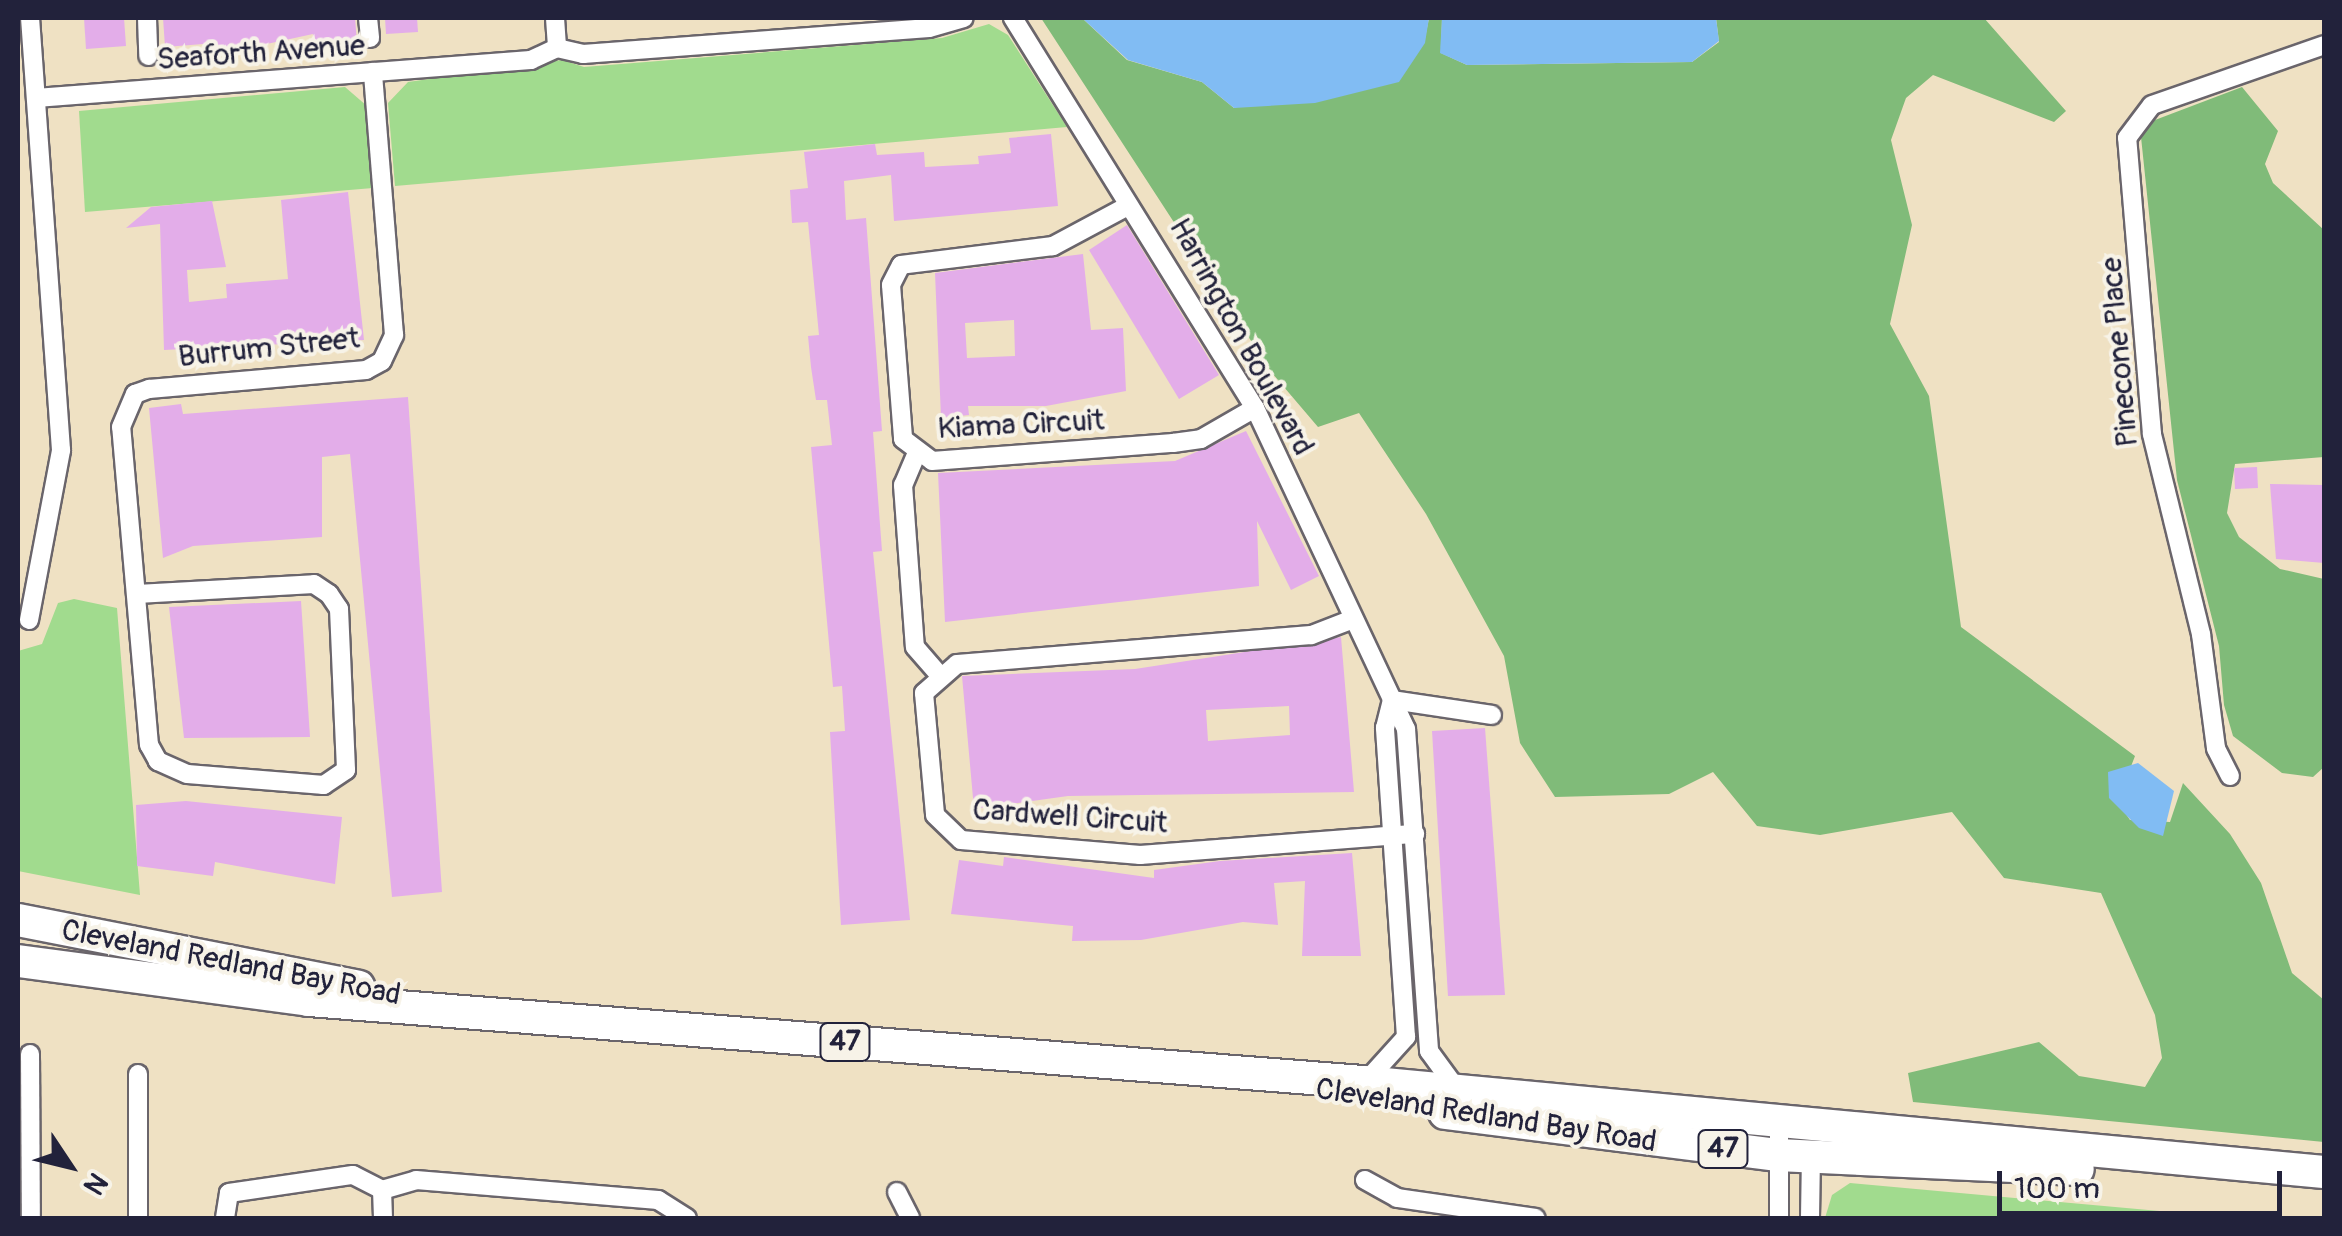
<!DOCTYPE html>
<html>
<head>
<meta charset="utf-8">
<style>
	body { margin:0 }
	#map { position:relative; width:2342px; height:1236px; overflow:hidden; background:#efe1c3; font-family:Pangolin,sans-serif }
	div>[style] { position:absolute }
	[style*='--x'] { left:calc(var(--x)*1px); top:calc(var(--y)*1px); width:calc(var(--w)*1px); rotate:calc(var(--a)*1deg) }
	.green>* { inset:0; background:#a1db8e }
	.forest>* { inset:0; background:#80bb79 }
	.water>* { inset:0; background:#81bcf3 }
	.building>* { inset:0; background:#e3ade9 }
	.roads { filter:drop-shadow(2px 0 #6a656b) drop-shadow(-2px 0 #6a656b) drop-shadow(0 2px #6a656b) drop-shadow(0 -2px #6a656b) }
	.street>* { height:18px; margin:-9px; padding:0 9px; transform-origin:9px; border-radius:9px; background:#fff }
	.highway>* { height:32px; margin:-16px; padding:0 16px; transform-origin:16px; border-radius:16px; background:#fff }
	span { translate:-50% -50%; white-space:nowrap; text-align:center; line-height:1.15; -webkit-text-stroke:8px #f7f3e8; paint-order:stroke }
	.shield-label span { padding:2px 8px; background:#f7f3e8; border:2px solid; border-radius:8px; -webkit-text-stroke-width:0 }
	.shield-label { font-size:28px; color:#22223b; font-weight:700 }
	.street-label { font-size:30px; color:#22223b }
	.frame { position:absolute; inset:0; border:20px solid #22223b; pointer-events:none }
	.north { position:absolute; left:20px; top:1116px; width:100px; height:100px; -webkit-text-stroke:8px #f7f3e8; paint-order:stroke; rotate:125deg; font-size:28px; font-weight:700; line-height:40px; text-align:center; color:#22223b }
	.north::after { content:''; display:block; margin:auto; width:35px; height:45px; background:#22223b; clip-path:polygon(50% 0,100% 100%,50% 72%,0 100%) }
	.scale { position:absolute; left:1997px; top:1171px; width:285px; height:45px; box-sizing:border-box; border:5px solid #22223b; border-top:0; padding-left:12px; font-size:30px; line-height:35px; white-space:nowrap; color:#22223b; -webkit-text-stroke:8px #f7f3e8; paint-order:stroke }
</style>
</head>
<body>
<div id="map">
	<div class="green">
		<div style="clip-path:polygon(989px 24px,1008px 35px,1067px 127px,395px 186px,388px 103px,408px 82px,562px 60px,584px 67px,942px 38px)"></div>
		<div style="clip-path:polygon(345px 87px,367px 106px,373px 188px,85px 212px,79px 111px)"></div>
		<div style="clip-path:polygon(74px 599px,117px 608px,140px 895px,18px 871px,18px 651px,42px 644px,58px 603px)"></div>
		<div style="clip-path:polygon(1850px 1183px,2237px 1218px,1825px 1218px,1832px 1195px)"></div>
	</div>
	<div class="forest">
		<div style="clip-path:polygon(1041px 18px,1082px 18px,1127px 60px,1202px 82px,1234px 108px,1424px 43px,1429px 18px,1442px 18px,1441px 53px,1467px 65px,1692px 62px,1719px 42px,1716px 18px,1984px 18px,2066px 111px,2054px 122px,1933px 75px,1906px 98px,1891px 140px,1912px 225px,1890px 324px,1929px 396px,1961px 627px,2135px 756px,2130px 769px,2119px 769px,2118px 802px,2130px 820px,2170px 822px,2183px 783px,2230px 834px,2261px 883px,2292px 973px,2324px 1000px,2324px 1142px,1913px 1102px,1908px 1073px,2039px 1042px,2079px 1076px,2145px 1087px,2162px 1058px,2155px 1015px,2101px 893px,2004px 878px,1952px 812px,1820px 835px,1757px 826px,1713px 772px,1669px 794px,1555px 797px,1520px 743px,1504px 656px,1426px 514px,1359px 413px,1318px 427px,1272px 373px)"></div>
		<div style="clip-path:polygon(2242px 87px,2278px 131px,2265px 164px,2273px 183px,2324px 230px,2324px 457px,2235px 464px,2227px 513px,2239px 537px,2280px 569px,2324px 579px,2324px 767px,2313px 777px,2282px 773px,2233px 736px,2224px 705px,2219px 646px,2177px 480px,2141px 137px,2155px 120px)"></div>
	</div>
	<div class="water">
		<div style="clip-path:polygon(1082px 18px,1429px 18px,1425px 43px,1399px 82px,1315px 103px,1234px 108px,1202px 82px,1128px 60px)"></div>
		<div style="clip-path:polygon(1442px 18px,1716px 18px,1719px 41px,1692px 62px,1467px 65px,1440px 53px)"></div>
		<div style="clip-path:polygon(2138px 763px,2174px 791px,2163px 836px,2139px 828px,2109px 798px,2108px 772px)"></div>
	</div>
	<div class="building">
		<div style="clip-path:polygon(84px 18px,124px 18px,126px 46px,86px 49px)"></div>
		<div style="clip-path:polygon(163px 18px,355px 18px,357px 43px,314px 46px,313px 34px,225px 53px,216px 43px,165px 47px)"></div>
		<div style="clip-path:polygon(385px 18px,417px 18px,418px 32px,386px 34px)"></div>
		<div style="clip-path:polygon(1051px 134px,1058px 206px,894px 221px,891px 175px,844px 181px,846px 220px,866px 218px,882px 431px,873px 432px,882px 551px,873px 552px,910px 920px,841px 925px,830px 732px,845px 731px,842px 686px,833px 687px,811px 447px,832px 445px,827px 400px,816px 400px,811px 367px,808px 336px,819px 335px,808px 222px,792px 223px,790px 190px,808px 188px,804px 152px,875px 144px,877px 155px,924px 152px,925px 167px,979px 164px,978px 156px,1011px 153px,1009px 138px)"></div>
		<div style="clip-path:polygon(348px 192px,364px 340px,164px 350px,160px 224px,126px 228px,151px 207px,212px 201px,226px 267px,187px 270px,189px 302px,227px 298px,226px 284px,288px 279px,281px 200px)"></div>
		<div style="clip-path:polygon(1127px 225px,1219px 375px,1179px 399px,1089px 250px)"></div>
		<div style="clip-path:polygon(evenodd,1083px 254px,1091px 330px,1123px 328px,1126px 391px,1046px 406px,968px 406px,969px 415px,941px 418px,935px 273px,1083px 254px,1014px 320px,1015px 356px,967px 358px,965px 323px,1014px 320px)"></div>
		<div style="clip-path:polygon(408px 397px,442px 892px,392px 897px,350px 454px,322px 457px,322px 537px,193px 546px,163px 558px,149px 408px,181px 404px,183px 414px)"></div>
		<div style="clip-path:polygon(1246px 431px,1319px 576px,1291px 590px,1257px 521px,1259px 586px,945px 622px,938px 473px,1175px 461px)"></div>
		<div style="clip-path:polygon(2257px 467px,2258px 488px,2235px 489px,2234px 468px)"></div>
		<div style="clip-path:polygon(2270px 484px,2322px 485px,2324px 563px,2276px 559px)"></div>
		<div style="clip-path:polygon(301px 601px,310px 737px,184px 738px,169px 607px)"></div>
		<div style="clip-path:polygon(evenodd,1341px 637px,1354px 792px,1068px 796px,974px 809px,962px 676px,1135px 669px,1341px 637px,1289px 706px,1290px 735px,1208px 741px,1206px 710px,1289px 706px)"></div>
		<div style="clip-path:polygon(1485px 728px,1505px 995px,1448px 996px,1432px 731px)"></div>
		<div style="clip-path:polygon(186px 801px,342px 817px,335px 884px,215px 862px,213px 876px,137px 866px,136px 805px)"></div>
		<div style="clip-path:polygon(1352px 853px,1361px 956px,1302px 956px,1305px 881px,1274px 883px,1278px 925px,1243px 922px,1141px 940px,1072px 941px,1073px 926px,951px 914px,959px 860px,1003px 866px,1004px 857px,1154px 878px,1154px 870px,1220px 861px)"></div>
	</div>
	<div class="roads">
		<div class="street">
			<div style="--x:147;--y:18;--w:38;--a:88"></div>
			<div style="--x:368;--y:18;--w:20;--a:84"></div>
			<div style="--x:555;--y:18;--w:30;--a:86"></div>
			<div style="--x:1013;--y:18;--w:459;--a:58.2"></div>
			<div style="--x:1255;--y:408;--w:355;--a:64.8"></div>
			<div style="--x:1406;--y:729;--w:323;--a:85.9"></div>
			<div style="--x:1429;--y:1051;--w:46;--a:53.9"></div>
			<div style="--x:36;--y:98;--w:496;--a:-4.4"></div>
			<div style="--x:531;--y:60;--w:29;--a:-25"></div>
			<div style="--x:557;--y:48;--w:27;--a:13"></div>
			<div style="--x:583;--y:54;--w:347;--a:-4.3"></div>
			<div style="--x:929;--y:28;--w:36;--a:-16"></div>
			<div style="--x:1124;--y:208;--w:81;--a:151.8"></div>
			<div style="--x:1053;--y:246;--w:153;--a:172.9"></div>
			<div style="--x:901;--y:265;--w:22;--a:117"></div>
			<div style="--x:891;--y:285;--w:154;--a:85.5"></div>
			<div style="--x:903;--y:439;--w:36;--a:37"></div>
			<div style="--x:932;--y:461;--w:242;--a:-4.3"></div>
			<div style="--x:1173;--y:443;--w:28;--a:-8"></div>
			<div style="--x:1201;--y:439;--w:62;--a:-29.9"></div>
			<div style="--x:916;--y:455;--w:33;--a:113"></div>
			<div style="--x:903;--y:485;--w:162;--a:85.8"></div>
			<div style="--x:915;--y:647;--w:35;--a:49"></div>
			<div style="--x:137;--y:594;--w:177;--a:-3.2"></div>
			<div style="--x:314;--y:584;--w:18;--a:34"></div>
			<div style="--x:329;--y:594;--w:18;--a:56"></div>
			<div style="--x:339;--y:609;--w:161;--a:87.5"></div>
			<div style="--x:346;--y:770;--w:27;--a:146"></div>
			<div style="--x:324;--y:785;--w:137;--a:-175.4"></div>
			<div style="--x:187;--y:774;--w:32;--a:-156"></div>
			<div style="--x:158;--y:761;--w:18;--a:-119"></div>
			<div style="--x:149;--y:745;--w:319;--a:-95"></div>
			<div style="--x:121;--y:427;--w:36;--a:-67"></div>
			<div style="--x:135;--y:394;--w:15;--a:-20"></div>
			<div style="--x:149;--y:389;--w:218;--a:-5"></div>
			<div style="--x:366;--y:370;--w:18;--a:-29"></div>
			<div style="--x:382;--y:361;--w:29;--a:-65"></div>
			<div style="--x:394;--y:335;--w:264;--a:-94.6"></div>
			<div style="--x:29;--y:620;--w:173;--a:-79.3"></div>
			<div style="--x:61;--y:450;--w:433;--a:-94.1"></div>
			<div style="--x:1348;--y:621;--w:40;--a:159"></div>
			<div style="--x:1311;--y:635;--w:355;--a:175.3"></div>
			<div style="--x:957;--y:664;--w:44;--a:138.7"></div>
			<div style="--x:924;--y:693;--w:122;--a:84.8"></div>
			<div style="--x:935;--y:815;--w:36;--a:44"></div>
			<div style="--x:961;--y:840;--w:180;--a:4.8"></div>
			<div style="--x:1140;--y:855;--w:276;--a:-4.4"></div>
			<div style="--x:1392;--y:700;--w:101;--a:8.5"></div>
			<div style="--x:2230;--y:776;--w:31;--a:-117"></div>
			<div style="--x:2216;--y:748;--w:115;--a:-97.5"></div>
			<div style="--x:2201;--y:634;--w:206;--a:-103.8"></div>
			<div style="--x:2152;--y:434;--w:297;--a:-94.8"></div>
			<div style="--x:2127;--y:138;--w:41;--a:-52.9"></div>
			<div style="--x:2152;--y:105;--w:182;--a:-19.2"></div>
			<div style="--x:30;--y:1054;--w:164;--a:89.7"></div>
			<div style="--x:1368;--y:1079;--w:57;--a:-47.9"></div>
			<div style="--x:1406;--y:1037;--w:310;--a:-93.9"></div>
			<div style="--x:1385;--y:728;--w:29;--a:-76"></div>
			<div style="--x:1365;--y:1180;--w:37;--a:29"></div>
			<div style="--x:1397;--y:1198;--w:140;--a:8.2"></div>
			<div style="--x:897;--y:1192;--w:29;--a:63"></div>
			<div style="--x:138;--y:1218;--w:144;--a:-90"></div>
			<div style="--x:225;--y:1218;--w:25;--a:-81"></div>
			<div style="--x:229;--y:1193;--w:125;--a:-8.3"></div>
			<div style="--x:353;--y:1175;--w:33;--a:27"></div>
			<div style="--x:383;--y:1218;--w:28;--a:-92"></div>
			<div style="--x:382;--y:1190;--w:35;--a:-16"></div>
			<div style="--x:416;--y:1180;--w:243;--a:4.7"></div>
			<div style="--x:658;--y:1200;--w:34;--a:32"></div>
			<div style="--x:1779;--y:1218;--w:96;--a:-90"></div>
			<div style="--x:1810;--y:1218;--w:67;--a:-89.1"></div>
		</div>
		<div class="highway">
			<div style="--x:18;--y:920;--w:347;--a:11.1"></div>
			<div style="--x:18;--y:961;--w:294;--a:7.6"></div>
			<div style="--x:309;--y:1000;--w:1057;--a:4.45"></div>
			<div style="--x:1363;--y:1082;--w:965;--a:5.35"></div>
			<div style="--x:1445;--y:1113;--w:336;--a:7.2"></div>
			<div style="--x:1778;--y:1155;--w:300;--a:2.7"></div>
		</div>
	</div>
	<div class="shield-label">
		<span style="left:845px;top:1042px">47</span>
		<span style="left:1723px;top:1149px">47</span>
	</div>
	<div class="street-label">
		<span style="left:261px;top:53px;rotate:-4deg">Seaforth Avenue</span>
		<span style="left:1241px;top:337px;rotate:61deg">Harrington Boulevard</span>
		<span style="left:269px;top:348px;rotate:-6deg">Burrum Street</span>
		<span style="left:2120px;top:352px;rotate:-95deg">Pinecone Place</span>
		<span style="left:1021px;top:425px;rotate:-3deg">Kiama Circuit</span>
		<span style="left:1070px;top:817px;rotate:4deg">Cardwell Circuit</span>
		<span style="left:231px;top:963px;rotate:11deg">Cleveland Redland Bay Road</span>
		<span style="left:1486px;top:1116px;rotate:9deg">Cleveland Redland Bay Road</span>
	</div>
	<div class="frame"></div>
	<div class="north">N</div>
	<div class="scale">100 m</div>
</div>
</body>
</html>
